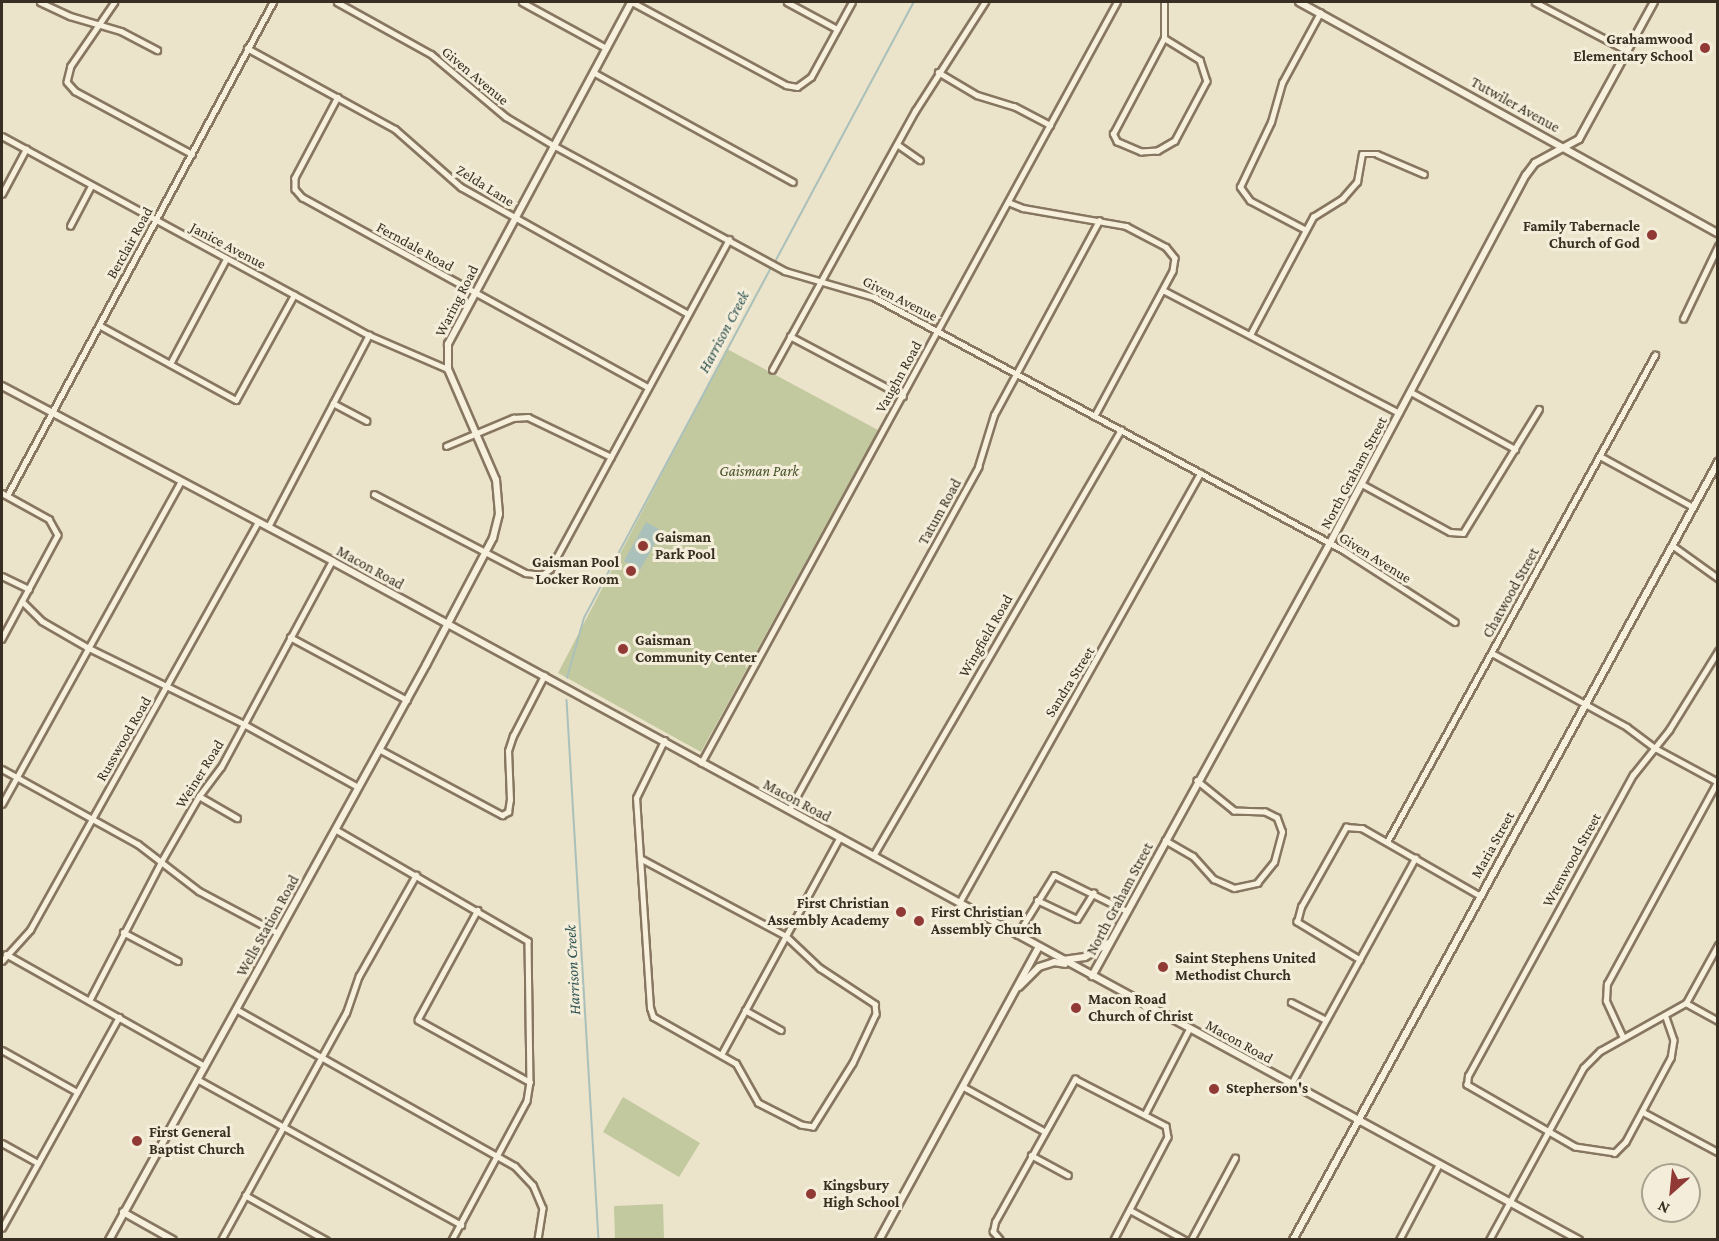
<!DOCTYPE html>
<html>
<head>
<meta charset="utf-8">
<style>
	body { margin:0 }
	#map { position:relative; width:1719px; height:1241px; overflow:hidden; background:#ebe3ca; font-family:"Crimson Pro",serif }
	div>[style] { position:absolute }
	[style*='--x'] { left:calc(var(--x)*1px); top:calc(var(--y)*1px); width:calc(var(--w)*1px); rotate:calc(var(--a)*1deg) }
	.green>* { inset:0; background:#c2c99f }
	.water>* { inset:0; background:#aac0bb }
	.stream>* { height:1.5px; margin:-0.75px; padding:0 0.75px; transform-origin:0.75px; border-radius:0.75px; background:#aac0bb }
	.roads { filter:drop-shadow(2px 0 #877660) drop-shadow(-2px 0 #877660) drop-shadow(0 2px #877660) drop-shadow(0 -2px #877660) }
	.street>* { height:4.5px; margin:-2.25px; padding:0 2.25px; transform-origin:2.25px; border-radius:2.25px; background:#f6f0dd }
	.secondary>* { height:6px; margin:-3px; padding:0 3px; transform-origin:3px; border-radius:3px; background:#f6f0dd }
	.dots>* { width:16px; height:16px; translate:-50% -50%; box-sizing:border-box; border:3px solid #f3edd9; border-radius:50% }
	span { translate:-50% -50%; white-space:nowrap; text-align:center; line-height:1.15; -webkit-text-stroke:6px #f3edd9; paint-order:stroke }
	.poi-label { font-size:15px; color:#392e22; font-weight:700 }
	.right { translate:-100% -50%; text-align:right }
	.left { translate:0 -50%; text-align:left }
	.street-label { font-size:15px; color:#392e22 }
	.park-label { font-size:15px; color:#47532b; font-style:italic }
	.water-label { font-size:16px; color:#335756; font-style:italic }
	.frame { position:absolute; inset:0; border:3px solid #392e22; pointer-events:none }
	.north { position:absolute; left:1641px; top:1163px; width:60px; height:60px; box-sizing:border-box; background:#f3edd9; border:2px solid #a9a190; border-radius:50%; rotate:207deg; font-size:16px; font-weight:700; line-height:24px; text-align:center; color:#392e22 }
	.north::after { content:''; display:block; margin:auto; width:21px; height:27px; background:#903935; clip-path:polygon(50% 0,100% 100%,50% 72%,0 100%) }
</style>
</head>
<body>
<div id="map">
	<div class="green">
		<div style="clip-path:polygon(727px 349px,878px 430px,701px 752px,558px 673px)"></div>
		<div style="clip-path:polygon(623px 1097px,700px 1143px,679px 1177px,603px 1132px)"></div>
		<div style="clip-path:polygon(663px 1204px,664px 1239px,615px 1239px,614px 1206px)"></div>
	</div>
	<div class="water">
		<div style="clip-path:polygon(646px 522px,662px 531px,640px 570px,624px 561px)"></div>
	</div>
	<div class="stream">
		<div style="--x:775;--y:262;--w:295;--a:-61.9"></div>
		<div style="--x:567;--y:678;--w:62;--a:-74.2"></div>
		<div style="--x:584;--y:618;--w:399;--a:-61.9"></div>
		<div style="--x:567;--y:700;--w:541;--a:86.61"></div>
	</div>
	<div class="roads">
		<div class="street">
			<div style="--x:40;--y:2;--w:33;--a:25"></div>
			<div style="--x:70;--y:16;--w:53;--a:16.4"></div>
			<div style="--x:121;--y:31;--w:41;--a:27.8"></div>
			<div style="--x:115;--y:2;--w:78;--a:124.5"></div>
			<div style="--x:71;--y:66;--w:16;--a:104"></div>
			<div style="--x:67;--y:82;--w:12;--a:48"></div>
			<div style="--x:75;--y:91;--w:133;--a:28.3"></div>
			<div style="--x:337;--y:2;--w:107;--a:29"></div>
			<div style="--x:431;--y:54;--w:98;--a:40"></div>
			<div style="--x:506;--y:117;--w:55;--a:30.8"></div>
			<div style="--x:553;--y:145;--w:264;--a:28.5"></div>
			<div style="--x:785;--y:271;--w:93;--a:16.3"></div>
			<div style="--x:874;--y:297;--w:533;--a:28.34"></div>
			<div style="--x:1343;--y:550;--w:133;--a:32.7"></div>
			<div style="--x:522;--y:2;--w:96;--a:28.7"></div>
			<div style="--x:632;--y:2;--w:175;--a:28.3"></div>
			<div style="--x:786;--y:85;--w:11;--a:10"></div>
			<div style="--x:797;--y:87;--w:17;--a:-36"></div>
			<div style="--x:811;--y:77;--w:85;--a:-61.3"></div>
			<div style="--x:787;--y:2;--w:57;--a:28.4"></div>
			<div style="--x:1535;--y:2;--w:105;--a:27.8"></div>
			<div style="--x:1164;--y:38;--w:42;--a:31.4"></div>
			<div style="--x:1200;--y:60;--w:22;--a:72"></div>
			<div style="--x:1207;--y:81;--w:68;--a:118.1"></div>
			<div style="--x:1175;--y:141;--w:20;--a:150"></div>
			<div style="--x:1158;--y:151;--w:17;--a:177"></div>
			<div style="--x:1141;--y:152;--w:26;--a:-157"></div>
			<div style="--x:1117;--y:142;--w:9;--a:-117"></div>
			<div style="--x:1113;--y:134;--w:109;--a:-62"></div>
			<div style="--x:1164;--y:38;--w:36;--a:-90"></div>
			<div style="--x:247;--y:48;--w:169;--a:28.7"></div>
			<div style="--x:395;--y:129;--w:88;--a:41.3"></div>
			<div style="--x:461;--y:187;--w:260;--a:29.2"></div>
			<div style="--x:593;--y:72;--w:228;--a:28.8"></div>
			<div style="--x:938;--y:72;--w:45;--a:30.5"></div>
			<div style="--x:977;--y:95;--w:39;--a:17"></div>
			<div style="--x:1014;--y:106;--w:41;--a:27.8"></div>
			<div style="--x:338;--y:97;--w:92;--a:118"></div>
			<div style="--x:295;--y:178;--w:11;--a:90"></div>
			<div style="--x:295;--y:189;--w:11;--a:49"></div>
			<div style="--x:302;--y:197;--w:395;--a:28.8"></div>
			<div style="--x:2;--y:136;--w:417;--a:28.5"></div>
			<div style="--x:369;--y:335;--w:86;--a:23.3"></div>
			<div style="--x:897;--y:144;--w:28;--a:35"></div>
			<div style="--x:2;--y:194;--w:51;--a:-61.9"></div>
			<div style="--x:1008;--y:202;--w:16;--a:22"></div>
			<div style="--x:1023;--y:208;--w:105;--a:9.9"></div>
			<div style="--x:1126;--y:226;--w:45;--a:27.7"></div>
			<div style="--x:1166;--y:247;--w:14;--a:51"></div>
			<div style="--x:1175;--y:258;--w:13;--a:99"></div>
			<div style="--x:1173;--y:271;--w:165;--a:118.3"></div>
			<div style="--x:70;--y:226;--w:45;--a:-62.3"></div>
			<div style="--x:1305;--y:230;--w:62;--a:-152.2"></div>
			<div style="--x:1250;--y:201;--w:17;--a:-126"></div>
			<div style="--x:1240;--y:187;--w:72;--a:-64.5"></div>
			<div style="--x:1271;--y:122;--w:41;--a:-74.2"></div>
			<div style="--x:1282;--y:83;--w:80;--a:-61.5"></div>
			<div style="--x:1163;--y:290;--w:266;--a:27.5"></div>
			<div style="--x:1683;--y:319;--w:81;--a:-64.4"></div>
			<div style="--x:99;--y:325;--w:156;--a:28.7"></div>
			<div style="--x:236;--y:400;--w:120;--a:-61.1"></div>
			<div style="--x:1250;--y:335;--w:134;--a:-61.9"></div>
			<div style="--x:1313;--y:217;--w:34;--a:-32"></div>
			<div style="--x:1342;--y:199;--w:23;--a:-49"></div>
			<div style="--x:1357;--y:182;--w:28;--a:-80"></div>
			<div style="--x:1362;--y:154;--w:15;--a:0"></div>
			<div style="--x:1377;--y:154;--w:51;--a:23.1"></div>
			<div style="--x:790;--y:336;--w:128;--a:28"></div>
			<div style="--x:170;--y:364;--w:119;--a:-61.9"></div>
			<div style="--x:772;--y:370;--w:296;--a:-61.1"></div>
			<div style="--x:915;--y:111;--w:130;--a:-57.3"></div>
			<div style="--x:1411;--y:392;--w:119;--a:28.7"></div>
			<div style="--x:333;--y:403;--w:38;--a:28"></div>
			<div style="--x:446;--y:446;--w:73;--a:-22.7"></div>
			<div style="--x:513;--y:418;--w:15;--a:-4"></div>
			<div style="--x:528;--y:417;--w:92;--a:25.7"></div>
			<div style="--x:1600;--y:456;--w:106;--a:28.7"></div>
			<div style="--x:1362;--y:484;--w:100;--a:28.6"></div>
			<div style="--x:1450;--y:532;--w:13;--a:4"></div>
			<div style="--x:1463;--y:533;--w:145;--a:-58.5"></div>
			<div style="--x:2;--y:493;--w:54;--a:29"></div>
			<div style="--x:49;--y:519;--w:18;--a:61"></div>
			<div style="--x:58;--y:535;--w:118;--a:118.3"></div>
			<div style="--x:374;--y:494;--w:171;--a:27.5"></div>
			<div style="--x:526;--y:573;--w:16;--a:7"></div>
			<div style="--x:542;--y:575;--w:10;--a:-37"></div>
			<div style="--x:550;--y:569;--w:375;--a:-61.5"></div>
			<div style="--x:7;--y:496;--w:561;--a:-61.7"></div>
			<div style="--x:268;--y:527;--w:217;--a:-62.3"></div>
			<div style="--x:1672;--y:545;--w:57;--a:35.7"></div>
			<div style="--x:2;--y:576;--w:30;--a:26"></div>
			<div style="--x:22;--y:601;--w:28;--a:45"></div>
			<div style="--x:42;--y:621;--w:52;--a:30"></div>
			<div style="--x:87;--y:647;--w:175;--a:26.1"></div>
			<div style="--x:244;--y:724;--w:130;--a:28.9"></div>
			<div style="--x:290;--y:637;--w:133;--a:28.3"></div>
			<div style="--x:1492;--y:653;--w:154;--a:28.7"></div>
			<div style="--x:1627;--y:727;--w:35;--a:37"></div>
			<div style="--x:1655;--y:748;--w:72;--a:28.4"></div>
			<div style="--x:379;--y:749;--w:140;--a:28.2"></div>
			<div style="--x:502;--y:815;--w:7;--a:-27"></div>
			<div style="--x:508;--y:812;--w:12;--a:-81"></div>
			<div style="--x:510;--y:800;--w:49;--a:-92.3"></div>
			<div style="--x:508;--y:751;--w:16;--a:-72"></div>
			<div style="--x:513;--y:736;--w:68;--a:-62.7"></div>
			<div style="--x:701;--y:763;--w:867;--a:-61.34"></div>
			<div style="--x:2;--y:769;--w:155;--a:28.9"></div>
			<div style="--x:138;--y:844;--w:77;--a:37.6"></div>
			<div style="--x:199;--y:891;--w:89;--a:28"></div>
			<div style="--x:199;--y:796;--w:44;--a:30.1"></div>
			<div style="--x:2;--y:804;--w:369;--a:-61"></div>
			<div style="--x:789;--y:810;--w:392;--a:-61.1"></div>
			<div style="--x:978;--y:467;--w:54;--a:-72.9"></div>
			<div style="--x:994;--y:415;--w:221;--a:-61.6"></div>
			<div style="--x:335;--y:829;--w:223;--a:30.1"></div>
			<div style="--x:528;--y:941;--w:141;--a:89.2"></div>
			<div style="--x:530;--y:1082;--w:19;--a:99"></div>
			<div style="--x:527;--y:1101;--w:158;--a:118.3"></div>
			<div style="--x:1165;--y:840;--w:32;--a:30"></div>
			<div style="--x:1193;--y:856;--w:31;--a:48"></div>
			<div style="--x:1214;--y:879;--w:22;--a:24"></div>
			<div style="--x:1234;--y:888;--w:24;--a:-12"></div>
			<div style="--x:1257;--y:883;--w:27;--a:-51"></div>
			<div style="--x:1274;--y:862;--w:31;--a:-75"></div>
			<div style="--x:1282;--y:832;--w:15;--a:-110"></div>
			<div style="--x:1277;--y:818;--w:13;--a:-153"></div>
			<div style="--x:1265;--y:812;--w:31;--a:-178"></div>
			<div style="--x:1234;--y:811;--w:48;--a:-141"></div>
			<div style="--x:1387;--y:842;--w:556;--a:-61.18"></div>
			<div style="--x:873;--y:856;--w:493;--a:-59.8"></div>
			<div style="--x:640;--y:858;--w:166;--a:28.1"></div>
			<div style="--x:786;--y:936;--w:47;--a:43.3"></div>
			<div style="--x:820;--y:968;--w:66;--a:33.2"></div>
			<div style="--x:875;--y:1004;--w:10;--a:84"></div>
			<div style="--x:876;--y:1014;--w:54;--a:115.1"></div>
			<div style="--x:853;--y:1063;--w:75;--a:122"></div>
			<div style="--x:813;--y:1127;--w:12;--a:-171"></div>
			<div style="--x:801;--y:1125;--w:48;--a:-152.9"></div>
			<div style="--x:758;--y:1103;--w:45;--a:-119.4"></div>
			<div style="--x:736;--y:1064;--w:95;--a:-150.5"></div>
			<div style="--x:653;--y:1017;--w:9;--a:-108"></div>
			<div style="--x:650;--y:1008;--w:210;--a:-93.8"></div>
			<div style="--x:636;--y:798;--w:64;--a:-63.8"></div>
			<div style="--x:1037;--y:900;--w:44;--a:25.4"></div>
			<div style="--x:1077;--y:919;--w:31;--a:-58"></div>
			<div style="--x:959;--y:903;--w:493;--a:-60.7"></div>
			<div style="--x:478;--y:910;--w:125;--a:118.6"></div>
			<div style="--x:418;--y:1020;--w:128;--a:29"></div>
			<div style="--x:123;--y:932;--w:62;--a:27.8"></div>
			<div style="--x:1017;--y:935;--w:70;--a:-58.3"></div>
			<div style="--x:1054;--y:875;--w:81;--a:26.3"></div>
			<div style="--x:6;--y:954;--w:228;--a:29.4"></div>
			<div style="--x:1360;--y:960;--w:74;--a:-148.9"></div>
			<div style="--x:1297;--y:922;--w:16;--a:-75"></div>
			<div style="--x:1301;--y:907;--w:92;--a:-60.6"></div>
			<div style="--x:1346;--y:827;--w:16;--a:4"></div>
			<div style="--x:1362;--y:828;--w:135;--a:29.8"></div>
			<div style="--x:2;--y:961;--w:42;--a:-47.9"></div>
			<div style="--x:30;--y:930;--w:467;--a:-60.8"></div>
			<div style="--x:89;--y:1001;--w:157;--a:-62.6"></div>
			<div style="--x:161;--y:862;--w:76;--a:-60.1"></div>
			<div style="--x:199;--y:796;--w:36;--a:-53"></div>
			<div style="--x:221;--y:767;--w:234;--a:-61.7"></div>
			<div style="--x:1291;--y:1002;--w:39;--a:27"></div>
			<div style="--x:1686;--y:1003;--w:37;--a:29"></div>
			<div style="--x:236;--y:1009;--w:320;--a:29.4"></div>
			<div style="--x:515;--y:1166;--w:26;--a:47"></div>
			<div style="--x:533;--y:1185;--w:25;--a:67"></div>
			<div style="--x:543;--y:1208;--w:32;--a:99"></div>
			<div style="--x:745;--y:1010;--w:41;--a:29.1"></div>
			<div style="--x:1666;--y:1017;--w:24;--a:71"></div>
			<div style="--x:1674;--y:1040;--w:18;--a:99"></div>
			<div style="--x:1671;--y:1058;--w:95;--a:118.2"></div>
			<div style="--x:1626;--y:1142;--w:16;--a:135"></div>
			<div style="--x:1615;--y:1153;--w:40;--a:-171.5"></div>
			<div style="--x:1575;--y:1147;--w:125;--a:-150.1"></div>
			<div style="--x:1467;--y:1085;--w:9;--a:-84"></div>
			<div style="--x:1468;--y:1076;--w:343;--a:-61.3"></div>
			<div style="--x:1633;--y:775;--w:58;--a:-51.3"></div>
			<div style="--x:1669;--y:730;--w:93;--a:-58.2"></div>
			<div style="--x:1623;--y:1038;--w:41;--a:-114.7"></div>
			<div style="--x:1606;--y:1001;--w:17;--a:-87"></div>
			<div style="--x:1607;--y:984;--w:230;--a:-61.4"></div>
			<div style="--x:2;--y:1050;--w:86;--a:29.2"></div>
			<div style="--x:721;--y:1055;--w:248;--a:-61.4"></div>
			<div style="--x:197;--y:1079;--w:302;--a:28.9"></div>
			<div style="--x:1291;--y:1084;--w:258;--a:-61.2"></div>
			<div style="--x:962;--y:1086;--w:94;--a:28.8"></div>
			<div style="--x:1643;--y:1112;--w:85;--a:28.1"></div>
			<div style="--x:1145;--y:1114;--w:96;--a:-62.6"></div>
			<div style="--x:2;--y:1143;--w:41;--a:29.1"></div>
			<div style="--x:1031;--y:1155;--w:42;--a:28.4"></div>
			<div style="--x:245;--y:1195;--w:93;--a:29.1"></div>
			<div style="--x:1130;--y:1210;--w:63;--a:28.6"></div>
			<div style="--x:2;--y:1228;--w:241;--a:-61"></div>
			<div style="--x:221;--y:1240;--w:259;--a:-61.2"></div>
			<div style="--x:346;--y:1013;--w:39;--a:-71"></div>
			<div style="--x:359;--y:976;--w:116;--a:-60.6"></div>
			<div style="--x:1000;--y:1240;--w:11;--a:-131"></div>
			<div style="--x:993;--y:1232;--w:10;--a:-79"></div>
			<div style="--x:995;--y:1222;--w:164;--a:-60.8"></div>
			<div style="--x:1075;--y:1079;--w:102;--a:27.3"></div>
			<div style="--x:1166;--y:1126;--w:11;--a:80"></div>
			<div style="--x:1168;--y:1137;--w:116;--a:117.7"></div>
			<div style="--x:1191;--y:1240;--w:93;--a:-61.8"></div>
			<div style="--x:1399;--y:1240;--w:86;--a:-62.2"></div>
			<div style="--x:1489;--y:1240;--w:196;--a:-61.3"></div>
			<div style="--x:1583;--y:1068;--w:24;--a:-45"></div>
			<div style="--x:1600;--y:1051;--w:98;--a:-29.2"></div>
			<div style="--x:1686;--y:1003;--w:66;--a:-61.1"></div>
		</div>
		<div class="secondary">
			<div style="--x:1299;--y:2;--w:478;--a:28.9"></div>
			<div style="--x:2;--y:386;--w:374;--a:27.9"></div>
			<div style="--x:332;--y:561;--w:1420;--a:28.57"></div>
			<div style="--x:1063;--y:960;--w:22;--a:-8"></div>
			<div style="--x:1085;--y:957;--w:27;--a:-31"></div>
			<div style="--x:1092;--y:976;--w:494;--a:-61.2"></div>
			<div style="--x:1330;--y:543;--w:417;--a:-62"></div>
			<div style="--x:1526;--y:175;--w:15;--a:-53"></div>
			<div style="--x:1535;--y:163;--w:50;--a:-28.6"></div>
			<div style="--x:1579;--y:139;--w:156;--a:-61.3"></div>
			<div style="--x:1019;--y:987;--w:28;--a:-45"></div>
			<div style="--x:1039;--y:967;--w:16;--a:-18"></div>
			<div style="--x:1054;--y:962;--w:11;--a:10"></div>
			<div style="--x:123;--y:1212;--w:57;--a:29.2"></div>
			<div style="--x:109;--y:1240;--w:657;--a:-61.13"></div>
			<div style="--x:426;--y:665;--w:144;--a:-62.2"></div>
			<div style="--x:493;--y:538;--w:25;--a:-76"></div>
			<div style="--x:499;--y:514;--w:34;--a:-95"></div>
			<div style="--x:496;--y:480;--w:121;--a:-113.4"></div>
			<div style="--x:448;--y:369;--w:25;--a:-90"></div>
			<div style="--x:448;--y:344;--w:388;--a:-61.8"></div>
			<div style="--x:879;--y:1240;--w:334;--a:-61.4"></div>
			<div style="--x:1293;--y:1240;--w:887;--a:-61.35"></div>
		</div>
	</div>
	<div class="dots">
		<div style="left:1705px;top:48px;background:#903935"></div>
		<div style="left:1652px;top:235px;background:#903935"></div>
		<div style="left:643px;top:546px;background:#903935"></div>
		<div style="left:631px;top:571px;background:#903935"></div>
		<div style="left:623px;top:649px;background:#903935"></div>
		<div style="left:901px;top:912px;background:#903935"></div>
		<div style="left:919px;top:921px;background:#903935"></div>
		<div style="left:1163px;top:967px;background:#903935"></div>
		<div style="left:1076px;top:1008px;background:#903935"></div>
		<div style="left:1214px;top:1089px;background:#903935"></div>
		<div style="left:137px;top:1141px;background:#903935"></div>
		<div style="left:811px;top:1194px;background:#903935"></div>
	</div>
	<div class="poi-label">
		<span class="right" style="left:1693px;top:48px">Grahamwood<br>Elementary School</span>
		<span class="right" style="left:1640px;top:235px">Family Tabernacle<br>Church of God</span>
		<span class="left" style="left:655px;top:546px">Gaisman<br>Park Pool</span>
		<span class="right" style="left:619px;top:571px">Gaisman Pool<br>Locker Room</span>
		<span class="left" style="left:635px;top:649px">Gaisman<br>Community Center</span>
		<span class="right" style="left:889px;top:912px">First Christian<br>Assembly Academy</span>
		<span class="left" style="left:931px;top:921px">First Christian<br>Assembly Church</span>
		<span class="left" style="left:1175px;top:967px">Saint Stephens United<br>Methodist Church</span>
		<span class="left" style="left:1088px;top:1008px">Macon Road<br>Church of Christ</span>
		<span class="left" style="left:1226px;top:1089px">Stepherson's</span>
		<span class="left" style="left:149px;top:1141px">First General<br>Baptist Church</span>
		<span class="left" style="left:823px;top:1194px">Kingsbury<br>High School</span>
	</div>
	<div class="street-label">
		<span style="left:475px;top:76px;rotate:40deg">Given Avenue</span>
		<span style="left:1515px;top:105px;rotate:29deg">Tutwiler Avenue</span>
		<span style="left:485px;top:186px;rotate:32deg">Zelda Lane</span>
		<span style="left:130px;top:243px;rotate:-61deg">Berclair Road</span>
		<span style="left:228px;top:246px;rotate:28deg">Janice Avenue</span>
		<span style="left:415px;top:247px;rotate:29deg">Ferndale Road</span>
		<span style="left:900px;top:299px;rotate:27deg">Given Avenue</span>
		<span style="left:457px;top:301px;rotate:-63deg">Waring Road</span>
		<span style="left:899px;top:377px;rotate:-61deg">Vaughn Road</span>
		<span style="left:1354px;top:473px;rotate:-62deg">North Graham Street</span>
		<span style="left:940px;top:512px;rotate:-61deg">Tatum Road</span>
		<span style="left:1375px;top:558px;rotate:32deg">Given Avenue</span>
		<span style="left:370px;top:568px;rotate:29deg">Macon Road</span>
		<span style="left:1511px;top:593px;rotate:-61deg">Chatwood Street</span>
		<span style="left:986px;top:636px;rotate:-60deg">Wingfield Road</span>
		<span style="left:1070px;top:682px;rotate:-58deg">Sandra Street</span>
		<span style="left:124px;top:739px;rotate:-60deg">Russwood Road</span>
		<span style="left:200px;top:774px;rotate:-58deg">Weiner Road</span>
		<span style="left:797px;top:801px;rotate:28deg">Macon Road</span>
		<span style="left:1493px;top:845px;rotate:-61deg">Maria Street</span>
		<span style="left:1572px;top:860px;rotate:-61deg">Wrenwood Street</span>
		<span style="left:1120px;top:899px;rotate:-62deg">North Graham Street</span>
		<span style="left:268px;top:926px;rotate:-61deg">Wells Station Road</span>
		<span style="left:1239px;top:1042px;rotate:29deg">Macon Road</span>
	</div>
	<div class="park-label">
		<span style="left:759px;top:472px">Gaisman Park</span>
	</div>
	<div class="water-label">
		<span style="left:724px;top:332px;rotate:-62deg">Harrison Creek</span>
		<span style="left:573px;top:970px;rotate:-93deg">Harrison Creek</span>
	</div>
	<div class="frame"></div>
	<div class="north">N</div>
</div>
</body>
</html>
